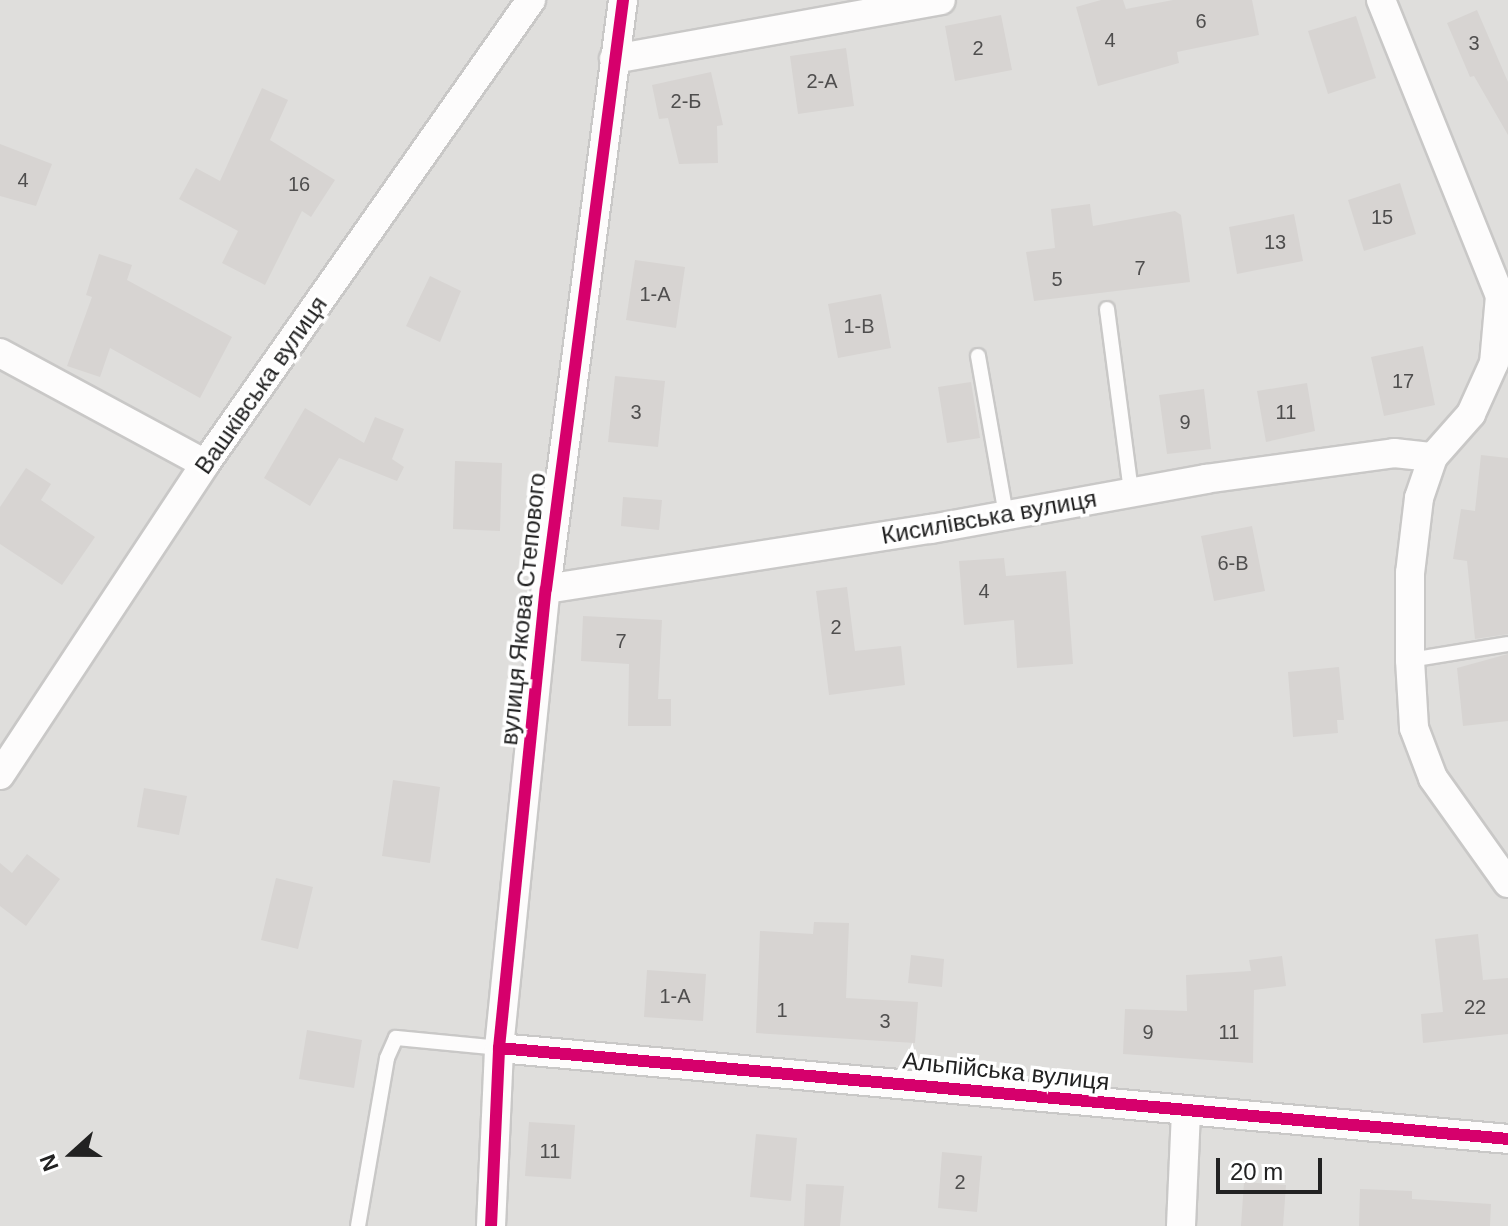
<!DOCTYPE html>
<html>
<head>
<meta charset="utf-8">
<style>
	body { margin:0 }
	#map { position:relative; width:1508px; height:1226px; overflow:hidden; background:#f0eeeb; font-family:Helvetica,sans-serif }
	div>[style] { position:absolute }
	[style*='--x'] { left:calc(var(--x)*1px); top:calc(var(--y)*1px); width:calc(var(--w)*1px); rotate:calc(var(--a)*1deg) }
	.residential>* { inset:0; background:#dfdedc }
	.building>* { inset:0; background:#d7d4d2 }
	.roads { filter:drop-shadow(2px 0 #c9c8c7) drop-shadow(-2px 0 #c9c8c7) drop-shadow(0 2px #c9c8c7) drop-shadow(0 -2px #c9c8c7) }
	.lane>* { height:14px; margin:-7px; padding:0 7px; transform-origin:7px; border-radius:7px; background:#fdfcfc }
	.street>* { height:28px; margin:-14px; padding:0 14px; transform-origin:14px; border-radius:14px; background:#fdfcfc }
	.cycleway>* { height:12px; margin:-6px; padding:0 6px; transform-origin:6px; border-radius:6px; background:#d6006c }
	span { translate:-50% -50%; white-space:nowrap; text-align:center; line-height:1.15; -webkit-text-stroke:7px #fff; paint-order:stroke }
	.number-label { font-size:20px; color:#4f4e4e }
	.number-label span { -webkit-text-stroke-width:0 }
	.street-label { font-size:24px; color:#222 }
	.north { position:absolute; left:32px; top:1114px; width:80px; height:80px; -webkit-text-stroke:6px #fff; paint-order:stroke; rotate:249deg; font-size:22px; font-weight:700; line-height:32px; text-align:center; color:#222 }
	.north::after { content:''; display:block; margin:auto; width:28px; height:36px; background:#222; clip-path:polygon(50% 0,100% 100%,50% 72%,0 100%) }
	.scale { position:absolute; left:1216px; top:1158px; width:106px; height:36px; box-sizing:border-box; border:4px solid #222; border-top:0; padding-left:10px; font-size:24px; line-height:28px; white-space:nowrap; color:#222; -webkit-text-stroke:6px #fff; paint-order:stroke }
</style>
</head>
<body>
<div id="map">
	<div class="residential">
		<div style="clip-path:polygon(0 0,1508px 0,1508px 1226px,0 1226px)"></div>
	</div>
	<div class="building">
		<div style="clip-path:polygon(1101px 0,1123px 0,1126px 9px,1173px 0,1252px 0,1259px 35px,1177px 52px,1179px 63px,1098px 86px,1076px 7px)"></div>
		<div style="clip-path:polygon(1477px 10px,1508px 82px,1508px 135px,1474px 76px,1470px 77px,1447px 23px)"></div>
		<div style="clip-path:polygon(1001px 15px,1012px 70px,955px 81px,945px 26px)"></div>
		<div style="clip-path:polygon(1356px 16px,1376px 78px,1328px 94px,1308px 31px)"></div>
		<div style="clip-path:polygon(846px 48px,854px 106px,798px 114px,790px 56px)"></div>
		<div style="clip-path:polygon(711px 72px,723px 125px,717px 126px,718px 163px,679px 164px,668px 118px,659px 119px,652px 85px)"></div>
		<div style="clip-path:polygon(262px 88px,288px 100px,270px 140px,335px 180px,311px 217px,302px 211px,265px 285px,222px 263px,238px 231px,179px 199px,196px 168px,220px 181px)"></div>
		<div style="clip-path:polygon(0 144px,52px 164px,36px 206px,0 196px)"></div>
		<div style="clip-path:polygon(1400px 183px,1416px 234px,1364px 251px,1348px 200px)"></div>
		<div style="clip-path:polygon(1090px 204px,1093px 226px,1175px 211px,1181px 215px,1190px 282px,1034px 301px,1026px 252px,1055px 248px,1051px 209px)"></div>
		<div style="clip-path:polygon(1294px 214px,1303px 261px,1237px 274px,1229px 227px)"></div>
		<div style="clip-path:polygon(99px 254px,132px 265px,127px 280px,232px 337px,200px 398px,110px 348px,100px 377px,67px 366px,92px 297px,86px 295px)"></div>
		<div style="clip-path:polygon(635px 260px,685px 267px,676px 328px,626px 320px)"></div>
		<div style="clip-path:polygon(430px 276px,461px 291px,440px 342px,406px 326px)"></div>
		<div style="clip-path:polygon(881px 294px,891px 348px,838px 358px,828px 304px)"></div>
		<div style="clip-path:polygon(1423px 346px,1435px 405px,1384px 416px,1371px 357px)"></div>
		<div style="clip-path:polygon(615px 376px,665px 381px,658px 447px,608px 442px)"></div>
		<div style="clip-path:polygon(971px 382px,980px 438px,947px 443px,938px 387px)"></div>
		<div style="clip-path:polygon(1307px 383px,1315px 431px,1266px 442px,1257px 391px)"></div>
		<div style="clip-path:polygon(1204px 389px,1211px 449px,1167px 454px,1159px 395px)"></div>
		<div style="clip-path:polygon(305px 408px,364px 443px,375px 417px,404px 429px,392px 459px,404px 467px,397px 481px,339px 458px,310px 506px,264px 478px)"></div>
		<div style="clip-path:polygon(1481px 455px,1508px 458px,1508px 634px,1475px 639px,1467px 561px,1453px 559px,1461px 509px,1475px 511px)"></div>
		<div style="clip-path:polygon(455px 461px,502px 463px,500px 531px,453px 529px)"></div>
		<div style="clip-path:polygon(26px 468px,51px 484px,41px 500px,95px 537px,62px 585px,0 544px,0 507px)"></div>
		<div style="clip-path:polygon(623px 497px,662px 500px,659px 530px,621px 526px)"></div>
		<div style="clip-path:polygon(1252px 526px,1265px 591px,1214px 601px,1201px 536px)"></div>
		<div style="clip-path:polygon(1004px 558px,1006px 576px,1066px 571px,1073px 664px,1017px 668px,1014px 620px,964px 625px,959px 561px)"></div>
		<div style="clip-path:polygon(847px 587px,855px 651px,901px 646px,905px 685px,829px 695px,816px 591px)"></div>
		<div style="clip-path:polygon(583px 616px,662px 620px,658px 699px,671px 699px,671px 726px,628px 726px,629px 664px,581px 661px)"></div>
		<div style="clip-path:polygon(1508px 654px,1508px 721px,1463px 726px,1457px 668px)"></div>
		<div style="clip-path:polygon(1339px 667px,1344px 720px,1337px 720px,1338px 733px,1293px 737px,1288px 672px)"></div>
		<div style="clip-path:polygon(393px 780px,440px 787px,430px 863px,382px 856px)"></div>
		<div style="clip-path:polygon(144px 788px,187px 796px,179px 835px,137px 827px)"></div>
		<div style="clip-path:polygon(27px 854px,60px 879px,26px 926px,0 906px,0 863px,12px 873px)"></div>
		<div style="clip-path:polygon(276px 878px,313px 887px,298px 949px,261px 940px)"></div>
		<div style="clip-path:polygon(814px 922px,849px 923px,846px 998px,918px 1002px,915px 1043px,756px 1033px,760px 931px,813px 934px)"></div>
		<div style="clip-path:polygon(1478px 934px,1483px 980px,1508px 978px,1508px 1034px,1423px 1043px,1421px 1014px,1443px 1012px,1435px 939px)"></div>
		<div style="clip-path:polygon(911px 955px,944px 959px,942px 987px,908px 983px)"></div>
		<div style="clip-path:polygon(1282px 956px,1286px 986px,1254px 990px,1253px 1063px,1123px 1054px,1125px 1009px,1187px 1011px,1186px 975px,1251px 971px,1249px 960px)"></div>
		<div style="clip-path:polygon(647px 970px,706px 974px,703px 1021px,644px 1017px)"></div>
		<div style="clip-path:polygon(307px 1030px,362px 1040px,354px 1088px,299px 1079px)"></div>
		<div style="clip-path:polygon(529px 1122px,575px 1125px,571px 1179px,525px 1176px)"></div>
		<div style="clip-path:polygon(756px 1134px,797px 1138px,791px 1201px,750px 1197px)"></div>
		<div style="clip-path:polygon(942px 1152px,982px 1156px,977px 1212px,938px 1208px)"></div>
		<div style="clip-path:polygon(1244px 1182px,1286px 1185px,1283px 1226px,1241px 1226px)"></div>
		<div style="clip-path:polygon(806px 1184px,844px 1186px,840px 1226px,804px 1226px)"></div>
		<div style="clip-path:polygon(1360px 1189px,1412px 1191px,1412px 1199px,1491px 1204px,1490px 1226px,1359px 1226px)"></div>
	</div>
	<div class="roads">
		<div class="lane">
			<div style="--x:1107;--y:309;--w:184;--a:82.5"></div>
			<div style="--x:978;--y:356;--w:161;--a:80"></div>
			<div style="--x:1410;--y:660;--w:99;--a:-9.3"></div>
			<div style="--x:358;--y:1226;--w:170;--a:-80.2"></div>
			<div style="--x:387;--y:1058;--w:22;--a:-66"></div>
			<div style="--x:396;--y:1038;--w:103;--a:5.5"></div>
		</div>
		<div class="street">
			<div style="--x:1381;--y:0;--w:319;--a:68.1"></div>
			<div style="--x:1500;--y:296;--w:67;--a:95.1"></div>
			<div style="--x:1494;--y:363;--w:56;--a:114.3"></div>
			<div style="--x:1471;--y:414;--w:57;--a:131.5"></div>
			<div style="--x:1433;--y:457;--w:43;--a:108.9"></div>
			<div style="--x:1419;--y:498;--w:76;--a:96.8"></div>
			<div style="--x:1410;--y:573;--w:87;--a:90"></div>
			<div style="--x:1410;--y:660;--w:68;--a:86.6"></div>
			<div style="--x:1414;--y:728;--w:53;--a:69.2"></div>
			<div style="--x:1433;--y:778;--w:129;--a:54.5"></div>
			<div style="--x:614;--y:59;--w:332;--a:-10.2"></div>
			<div style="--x:0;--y:353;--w:233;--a:28.4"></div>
			<div style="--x:546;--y:589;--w:390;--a:-8.9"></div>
			<div style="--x:931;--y:529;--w:279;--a:-10.3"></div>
			<div style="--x:1205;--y:479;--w:191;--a:-7.8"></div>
			<div style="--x:1394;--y:453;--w:39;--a:6"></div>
			<div style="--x:0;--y:775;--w:372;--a:-56.6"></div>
			<div style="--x:205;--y:464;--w:567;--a:-54.91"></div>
			<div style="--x:499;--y:1048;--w:1013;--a:5.15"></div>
			<div style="--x:491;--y:1226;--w:178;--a:-87.4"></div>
			<div style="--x:499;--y:1048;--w:461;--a:-84.2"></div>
			<div style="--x:546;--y:589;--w:594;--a:-82.55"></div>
			<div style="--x:1181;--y:1226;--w:114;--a:-87.5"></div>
		</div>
	</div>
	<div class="cycleway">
		<div style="--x:499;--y:1048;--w:1013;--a:5.15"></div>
		<div style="--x:491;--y:1226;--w:178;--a:-87.4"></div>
		<div style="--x:499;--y:1048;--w:461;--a:-84.2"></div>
		<div style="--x:546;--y:589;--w:594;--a:-82.55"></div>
	</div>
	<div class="number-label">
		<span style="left:1201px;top:21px">6</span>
		<span style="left:1110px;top:40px">4</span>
		<span style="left:1474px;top:43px">3</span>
		<span style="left:978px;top:48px">2</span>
		<span style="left:822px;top:81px">2-А</span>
		<span style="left:686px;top:101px">2-Б</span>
		<span style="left:23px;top:180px">4</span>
		<span style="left:299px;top:184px">16</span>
		<span style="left:1382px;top:217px">15</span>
		<span style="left:1275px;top:242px">13</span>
		<span style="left:1140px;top:268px">7</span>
		<span style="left:1057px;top:279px">5</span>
		<span style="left:655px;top:294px">1-А</span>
		<span style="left:859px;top:326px">1-В</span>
		<span style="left:1403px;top:381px">17</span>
		<span style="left:636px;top:412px">3</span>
		<span style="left:1286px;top:412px">11</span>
		<span style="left:1185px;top:422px">9</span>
		<span style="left:1233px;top:563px">6-В</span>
		<span style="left:984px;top:591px">4</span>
		<span style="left:836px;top:627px">2</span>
		<span style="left:621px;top:641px">7</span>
		<span style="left:675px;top:996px">1-А</span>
		<span style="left:1475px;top:1007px">22</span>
		<span style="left:782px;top:1010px">1</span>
		<span style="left:885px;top:1021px">3</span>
		<span style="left:1148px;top:1032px">9</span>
		<span style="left:1229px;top:1032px">11</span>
		<span style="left:550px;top:1151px">11</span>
		<span style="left:960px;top:1182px">2</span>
	</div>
	<div class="street-label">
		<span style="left:261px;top:385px;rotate:-55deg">Вашківська вулиця</span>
		<span style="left:989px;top:517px;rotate:-10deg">Кисилівська вулиця</span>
		<span style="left:523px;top:609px;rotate:-84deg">вулиця Якова Степового</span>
		<span style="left:1006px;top:1071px;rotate:6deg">Альпійська вулиця</span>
	</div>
	<div class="north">N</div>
	<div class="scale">20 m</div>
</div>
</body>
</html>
